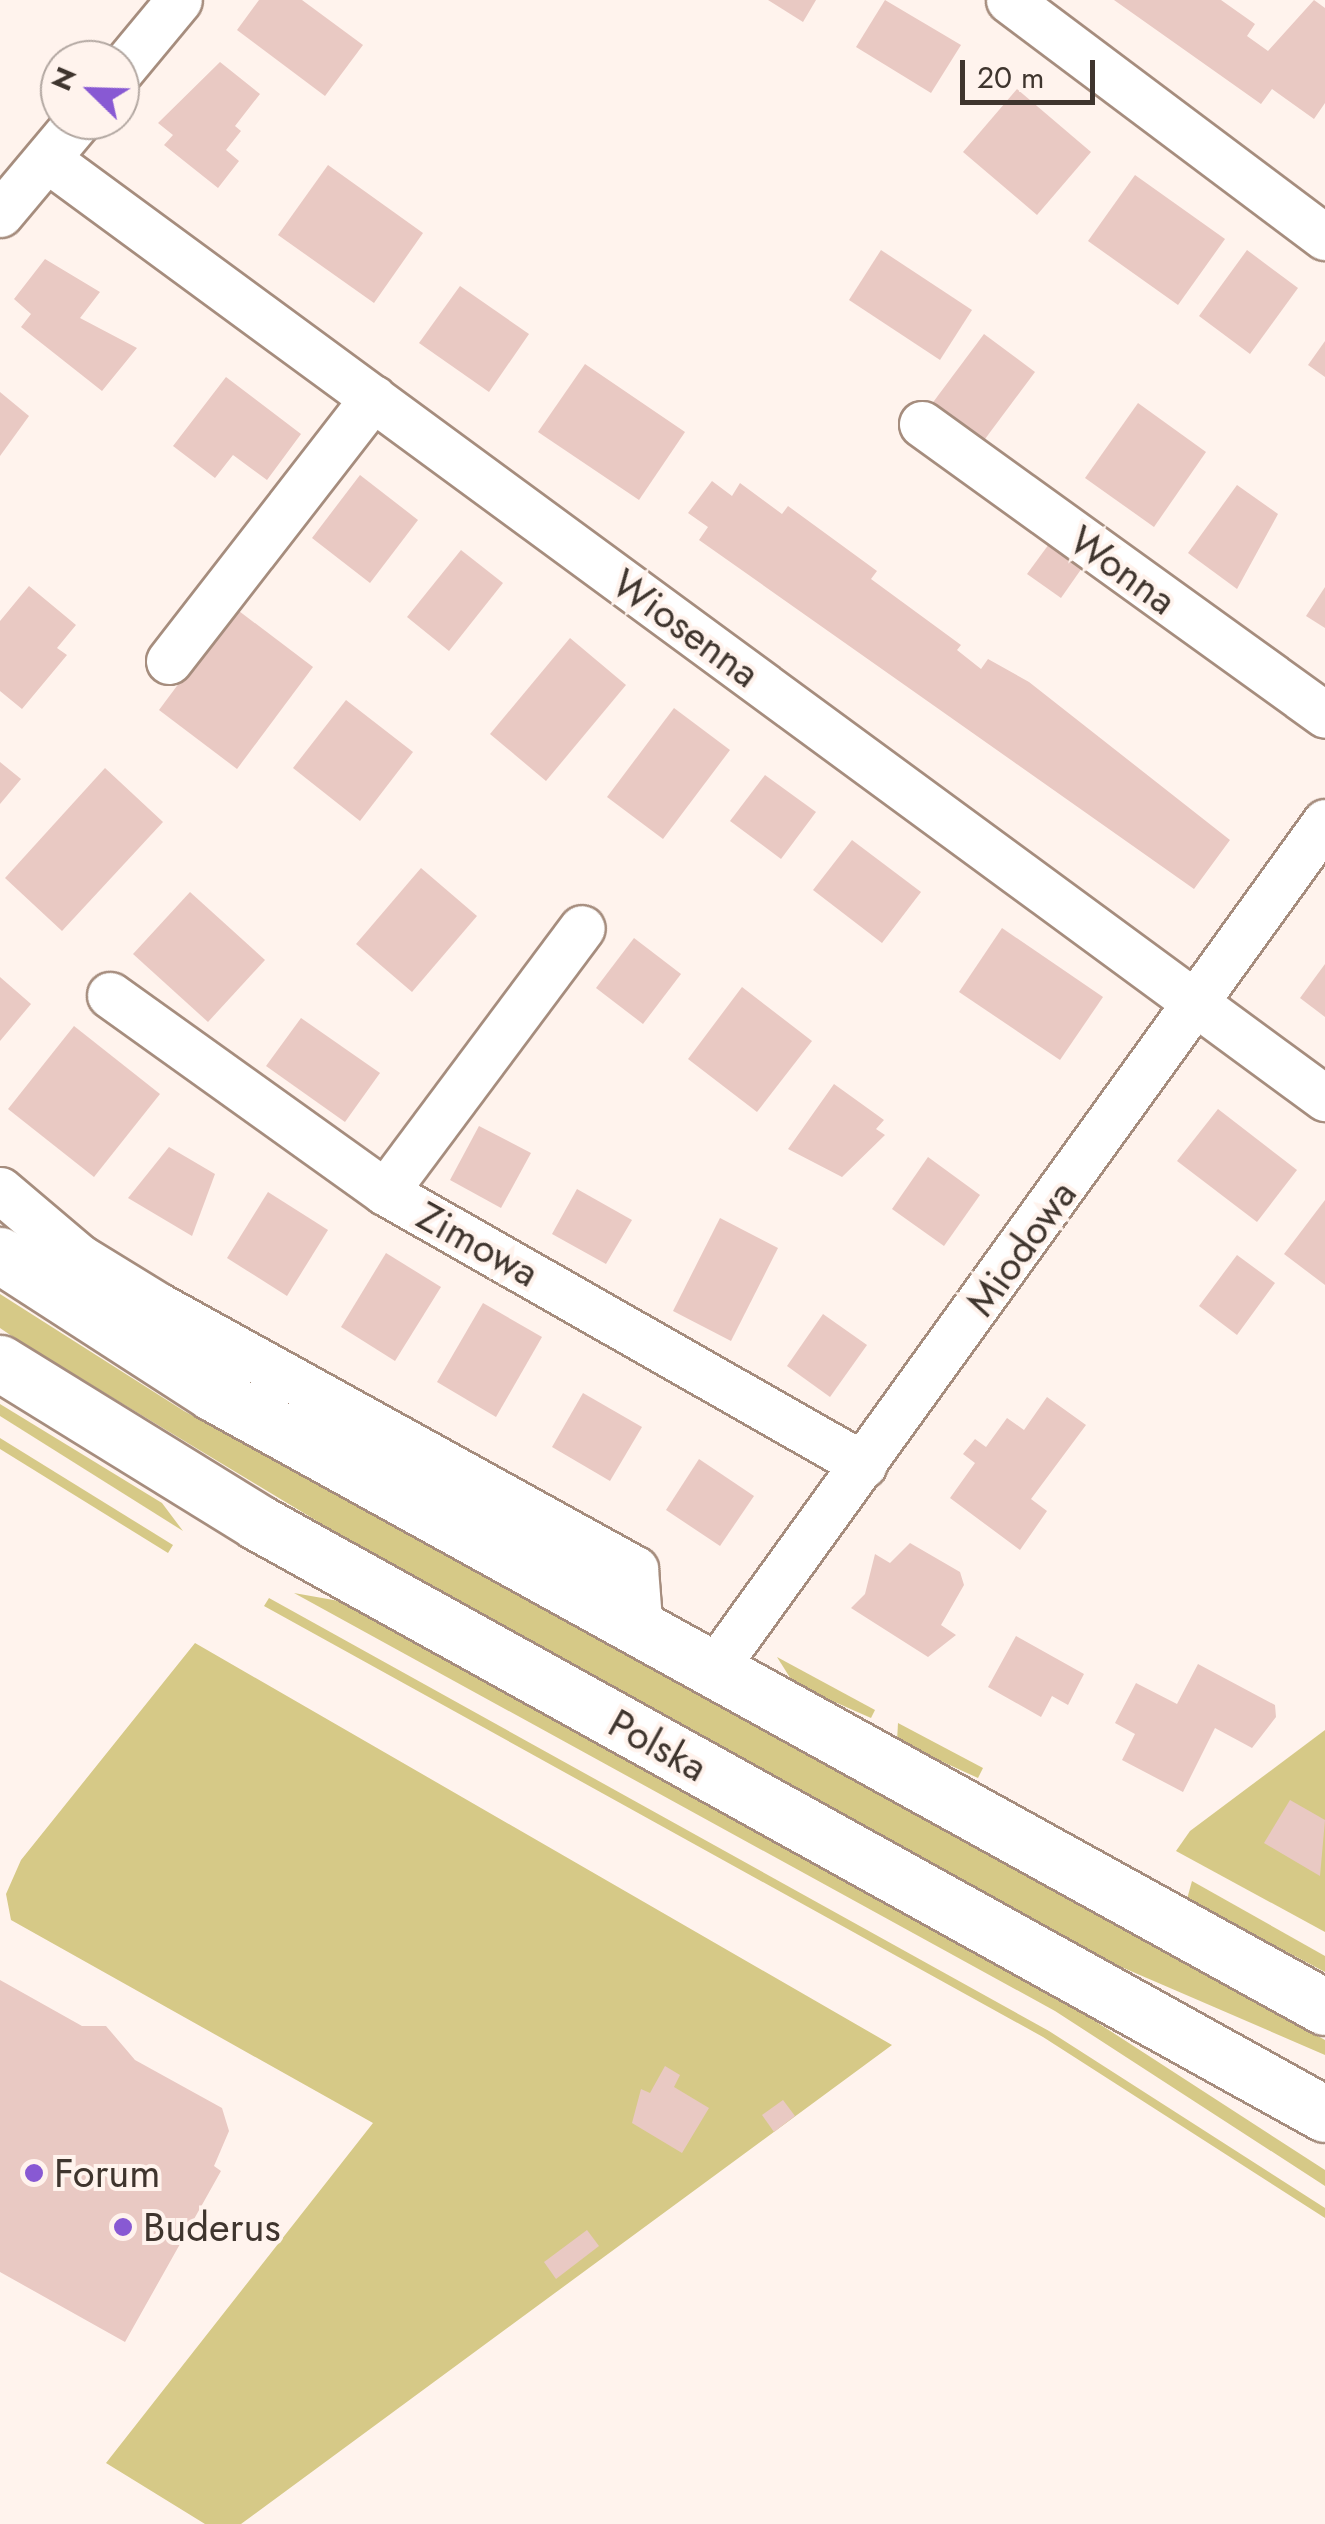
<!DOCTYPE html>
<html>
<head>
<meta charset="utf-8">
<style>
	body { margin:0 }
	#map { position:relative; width:1325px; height:2524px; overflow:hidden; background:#fff3ed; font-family:Jost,sans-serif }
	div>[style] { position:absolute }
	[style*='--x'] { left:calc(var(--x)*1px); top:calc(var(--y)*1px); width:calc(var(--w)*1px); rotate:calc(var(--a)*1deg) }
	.green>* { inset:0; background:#d6c987 }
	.building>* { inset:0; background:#e9c9c3 }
	.roads { filter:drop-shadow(2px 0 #a68d7e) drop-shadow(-2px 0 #a68d7e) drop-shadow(0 2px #a68d7e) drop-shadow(0 -2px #a68d7e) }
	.minor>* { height:45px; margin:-22.5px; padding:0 22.5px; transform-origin:22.5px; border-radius:22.5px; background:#fff }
	.tertiary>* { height:55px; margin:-27.5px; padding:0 27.5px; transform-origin:27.5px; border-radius:27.5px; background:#fff }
	.dots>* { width:28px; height:28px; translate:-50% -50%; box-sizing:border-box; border:5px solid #fff3ed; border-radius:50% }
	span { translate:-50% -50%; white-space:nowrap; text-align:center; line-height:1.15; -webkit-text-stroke:8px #fff3ed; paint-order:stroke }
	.street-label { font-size:40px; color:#3f352e }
	.poi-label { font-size:40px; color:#3f352e }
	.left { translate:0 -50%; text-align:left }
	.north { position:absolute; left:40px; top:40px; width:100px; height:100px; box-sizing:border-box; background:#fff3ed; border:2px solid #b2a7a1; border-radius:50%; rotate:293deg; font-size:28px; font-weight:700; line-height:40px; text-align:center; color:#3f352e }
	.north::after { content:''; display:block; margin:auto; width:35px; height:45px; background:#8859d3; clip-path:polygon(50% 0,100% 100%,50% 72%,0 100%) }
	.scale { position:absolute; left:960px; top:60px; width:135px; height:45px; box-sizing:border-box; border:5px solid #3f352e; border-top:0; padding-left:12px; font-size:30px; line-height:35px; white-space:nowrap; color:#3f352e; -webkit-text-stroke:8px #fff3ed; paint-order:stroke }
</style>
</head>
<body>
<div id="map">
	<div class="green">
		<div style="clip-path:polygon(0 1294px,184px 1411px,1325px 2040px,1325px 2055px,1119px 1966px,370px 1553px,22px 1343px,0 1328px)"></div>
		<div style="clip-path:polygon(0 1404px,162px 1503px,183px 1531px,0 1416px)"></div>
		<div style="clip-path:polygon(0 1438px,173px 1545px,168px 1553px,0 1449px)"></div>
		<div style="clip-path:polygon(294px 1593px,339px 1601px,1064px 2001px,1325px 2170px,1325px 2186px,1055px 2011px)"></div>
		<div style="clip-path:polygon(269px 1598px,1049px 2031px,1325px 2208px,1325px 2218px,1043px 2037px,264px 1606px)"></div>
		<div style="clip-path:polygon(195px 1643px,892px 2045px,241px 2524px,205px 2524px,106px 2463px,373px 2123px,11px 1920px,6px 1894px,21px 1860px)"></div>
		<div style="clip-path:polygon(777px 1657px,875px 1710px,871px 1718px,794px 1684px)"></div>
		<div style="clip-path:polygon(898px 1723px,983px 1768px,978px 1778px,897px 1741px)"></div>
		<div style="clip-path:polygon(1325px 1730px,1325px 1932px,1176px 1851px,1190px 1831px)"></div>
		<div style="clip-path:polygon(1192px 1881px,1325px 1956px,1325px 1972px,1187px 1899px)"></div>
	</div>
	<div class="building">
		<div style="clip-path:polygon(259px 0,302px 0,363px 45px,325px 96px,237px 30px)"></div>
		<div style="clip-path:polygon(768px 0,816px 0,803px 22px)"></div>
		<div style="clip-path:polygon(885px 0,961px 45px,931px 93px,856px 47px)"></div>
		<div style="clip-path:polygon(1114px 0,1221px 0,1255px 24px,1247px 36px,1268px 51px,1314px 0,1325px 8px,1325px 103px,1314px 119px,1272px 89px,1261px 104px)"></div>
		<div style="clip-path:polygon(220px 62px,260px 94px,235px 126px,241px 131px,226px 150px,239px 161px,218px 188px,164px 145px,173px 135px,158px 123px)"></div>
		<div style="clip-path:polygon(1017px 89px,1091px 152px,1037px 215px,963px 152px)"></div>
		<div style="clip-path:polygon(328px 165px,423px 233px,374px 303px,278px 235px)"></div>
		<div style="clip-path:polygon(1135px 175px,1225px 239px,1178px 305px,1088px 241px)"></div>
		<div style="clip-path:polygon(881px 250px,972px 310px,940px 360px,849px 300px)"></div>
		<div style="clip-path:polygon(1247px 250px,1298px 288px,1250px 354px,1199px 316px)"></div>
		<div style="clip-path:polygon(45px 259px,100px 292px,80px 318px,137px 348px,102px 391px,21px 327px,31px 314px,14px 299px)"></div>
		<div style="clip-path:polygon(460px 286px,529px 334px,489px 392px,419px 343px)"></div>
		<div style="clip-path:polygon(984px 334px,1035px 372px,982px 443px,931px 405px)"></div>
		<div style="clip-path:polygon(1325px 341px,1325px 377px,1308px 365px)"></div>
		<div style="clip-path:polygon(585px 364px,685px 432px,639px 500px,538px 432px)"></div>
		<div style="clip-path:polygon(226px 377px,301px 434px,267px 480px,233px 455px,215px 478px,173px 446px)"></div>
		<div style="clip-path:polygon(0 392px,29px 416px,0 456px)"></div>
		<div style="clip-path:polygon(1138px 403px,1206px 452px,1154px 527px,1085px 478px)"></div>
		<div style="clip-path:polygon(360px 475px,418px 520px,370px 583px,312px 538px)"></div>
		<div style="clip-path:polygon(712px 481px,732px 496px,740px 483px,782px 514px,788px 506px,877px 571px,871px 579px,961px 645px,957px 650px,981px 669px,988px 659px,1029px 682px,1230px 840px,1194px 889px,699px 540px,708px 527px,688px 513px)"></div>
		<div style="clip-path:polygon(1237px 485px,1278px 514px,1237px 589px,1188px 553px)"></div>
		<div style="clip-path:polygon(1049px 544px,1082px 568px,1061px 598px,1027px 574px)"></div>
		<div style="clip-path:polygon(461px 550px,503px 583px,449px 651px,407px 617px)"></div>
		<div style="clip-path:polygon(29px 586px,76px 625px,57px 648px,67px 655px,22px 709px,0 691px,0 621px)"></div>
		<div style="clip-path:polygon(1325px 587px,1325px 628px,1306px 616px)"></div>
		<div style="clip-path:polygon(235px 608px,313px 667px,237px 769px,159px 710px)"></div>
		<div style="clip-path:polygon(570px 638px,626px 685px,546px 781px,490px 734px)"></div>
		<div style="clip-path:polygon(346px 700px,413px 752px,360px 821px,293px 768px)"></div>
		<div style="clip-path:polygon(674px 708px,730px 750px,663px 839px,607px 797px)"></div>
		<div style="clip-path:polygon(0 762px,21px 779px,0 804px)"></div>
		<div style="clip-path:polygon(105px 768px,163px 822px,62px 931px,5px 878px)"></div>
		<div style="clip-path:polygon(765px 775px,816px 812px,781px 859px,730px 821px)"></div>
		<div style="clip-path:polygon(852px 840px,921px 892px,882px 943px,813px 890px)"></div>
		<div style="clip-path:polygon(421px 868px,477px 916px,412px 992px,356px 944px)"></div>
		<div style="clip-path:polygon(190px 892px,265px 960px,208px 1022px,133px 954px)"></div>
		<div style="clip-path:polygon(1002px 928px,1103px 997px,1060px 1060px,959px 992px)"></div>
		<div style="clip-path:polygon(634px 938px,681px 974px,643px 1024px,596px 988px)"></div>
		<div style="clip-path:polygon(1325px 964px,1325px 1017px,1300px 998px)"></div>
		<div style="clip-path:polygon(0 977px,31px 1004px,0 1041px)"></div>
		<div style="clip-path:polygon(742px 987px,812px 1041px,757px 1112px,688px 1059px)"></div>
		<div style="clip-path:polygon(301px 1018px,380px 1073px,345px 1122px,266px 1066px)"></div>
		<div style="clip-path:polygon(74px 1026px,160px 1094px,94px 1177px,8px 1109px)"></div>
		<div style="clip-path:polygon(834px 1084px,884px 1120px,876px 1129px,885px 1135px,842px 1177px,788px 1149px)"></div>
		<div style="clip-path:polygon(1218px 1109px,1297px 1170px,1257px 1222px,1177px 1161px)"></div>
		<div style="clip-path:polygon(479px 1126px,531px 1153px,501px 1208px,450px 1180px)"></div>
		<div style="clip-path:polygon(169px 1147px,215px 1174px,192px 1236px,128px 1198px)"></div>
		<div style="clip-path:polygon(928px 1157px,980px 1195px,944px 1246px,892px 1209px)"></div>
		<div style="clip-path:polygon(577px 1189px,632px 1220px,606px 1264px,552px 1234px)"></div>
		<div style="clip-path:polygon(268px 1192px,328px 1230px,287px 1296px,227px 1258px)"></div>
		<div style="clip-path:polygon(1325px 1200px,1325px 1285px,1284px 1254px)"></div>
		<div style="clip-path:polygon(720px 1218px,778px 1248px,731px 1341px,673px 1311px)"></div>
		<div style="clip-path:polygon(386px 1253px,441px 1287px,395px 1361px,341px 1327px)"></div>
		<div style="clip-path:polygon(1237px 1255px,1275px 1283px,1237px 1335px,1199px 1306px)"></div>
		<div style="clip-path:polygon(483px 1303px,542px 1337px,496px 1417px,437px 1382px)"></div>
		<div style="clip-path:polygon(823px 1314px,867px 1345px,830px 1397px,787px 1366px)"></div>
		<div style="clip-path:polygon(583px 1393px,642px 1427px,610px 1481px,552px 1447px)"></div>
		<div style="clip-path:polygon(1047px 1397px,1086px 1425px,1031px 1499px,1047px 1511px,1020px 1550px,950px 1498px,975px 1463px,963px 1454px,975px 1439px,986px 1447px,1007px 1418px,1024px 1430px)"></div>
		<div style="clip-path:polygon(699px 1459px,754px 1496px,720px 1546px,666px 1510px)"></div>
		<div style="clip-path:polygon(910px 1543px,960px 1572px,964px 1585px,941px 1625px,956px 1635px,928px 1657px,851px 1608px,865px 1594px,875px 1554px,890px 1563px)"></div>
		<div style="clip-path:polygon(1016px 1636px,1084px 1674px,1068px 1705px,1052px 1696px,1041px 1717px,988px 1687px)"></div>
		<div style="clip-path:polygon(1198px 1664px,1275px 1705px,1276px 1717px,1252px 1748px,1215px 1728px,1183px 1792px,1122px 1760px,1135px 1734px,1115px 1723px,1136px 1683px,1177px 1704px)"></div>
		<div style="clip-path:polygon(1290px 1800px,1325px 1820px,1320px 1876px,1264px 1843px)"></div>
		<div style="clip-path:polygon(0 1980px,82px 2026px,106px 2026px,135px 2060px,222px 2108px,229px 2131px,214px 2166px,221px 2171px,125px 2342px,0 2272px)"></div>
		<div style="clip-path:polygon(665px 2066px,680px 2075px,674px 2087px,709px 2108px,682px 2153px,632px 2123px,641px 2089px,650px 2093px)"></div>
		<div style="clip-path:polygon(783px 2100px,795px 2116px,774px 2132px,762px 2115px)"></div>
		<div style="clip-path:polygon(587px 2230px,599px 2246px,556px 2279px,544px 2262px)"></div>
	</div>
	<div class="roads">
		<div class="minor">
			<div style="--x:1009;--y:0;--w:395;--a:36.9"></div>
			<div style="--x:120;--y:71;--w:92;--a:-50.3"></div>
			<div style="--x:47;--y:159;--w:1586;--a:36.31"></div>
			<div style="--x:0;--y:214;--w:123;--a:-50"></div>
			<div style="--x:922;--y:424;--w:497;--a:35.8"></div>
			<div style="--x:169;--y:661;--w:333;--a:-52.2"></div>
			<div style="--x:110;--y:995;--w:338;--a:35.6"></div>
			<div style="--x:385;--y:1192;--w:551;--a:29.68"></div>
			<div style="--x:0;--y:1190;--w:104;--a:40.3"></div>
			<div style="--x:79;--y:1257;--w:94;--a:31.5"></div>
			<div style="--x:159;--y:1306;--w:544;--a:28.92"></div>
			<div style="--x:635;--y:1569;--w:63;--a:85.5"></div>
			<div style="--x:385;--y:1192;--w:329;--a:-53.3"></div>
			<div style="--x:712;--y:1672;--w:1048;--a:-54.2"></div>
		</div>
		<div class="tertiary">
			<div style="--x:0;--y:1255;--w:254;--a:32.9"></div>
			<div style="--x:213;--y:1393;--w:1270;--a:28.91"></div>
			<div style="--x:0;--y:1363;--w:302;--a:31.7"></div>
			<div style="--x:257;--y:1522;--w:1221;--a:29"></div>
		</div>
	</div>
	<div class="dots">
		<div style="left:34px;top:2173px;background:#8859d3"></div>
		<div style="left:123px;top:2227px;background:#8859d3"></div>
	</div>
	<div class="street-label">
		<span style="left:1123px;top:570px;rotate:36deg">Wonna</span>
		<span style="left:686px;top:628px;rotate:36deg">Wiosenna</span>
		<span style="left:478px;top:1244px;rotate:29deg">Zimowa</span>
		<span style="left:1021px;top:1248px;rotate:-54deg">Miodowa</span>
		<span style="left:658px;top:1745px;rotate:29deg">Polska</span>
	</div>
	<div class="poi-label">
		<span class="left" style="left:54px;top:2173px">Forum</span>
		<span class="left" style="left:143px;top:2227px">Buderus</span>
	</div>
	<div class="north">N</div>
	<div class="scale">20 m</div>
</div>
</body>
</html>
